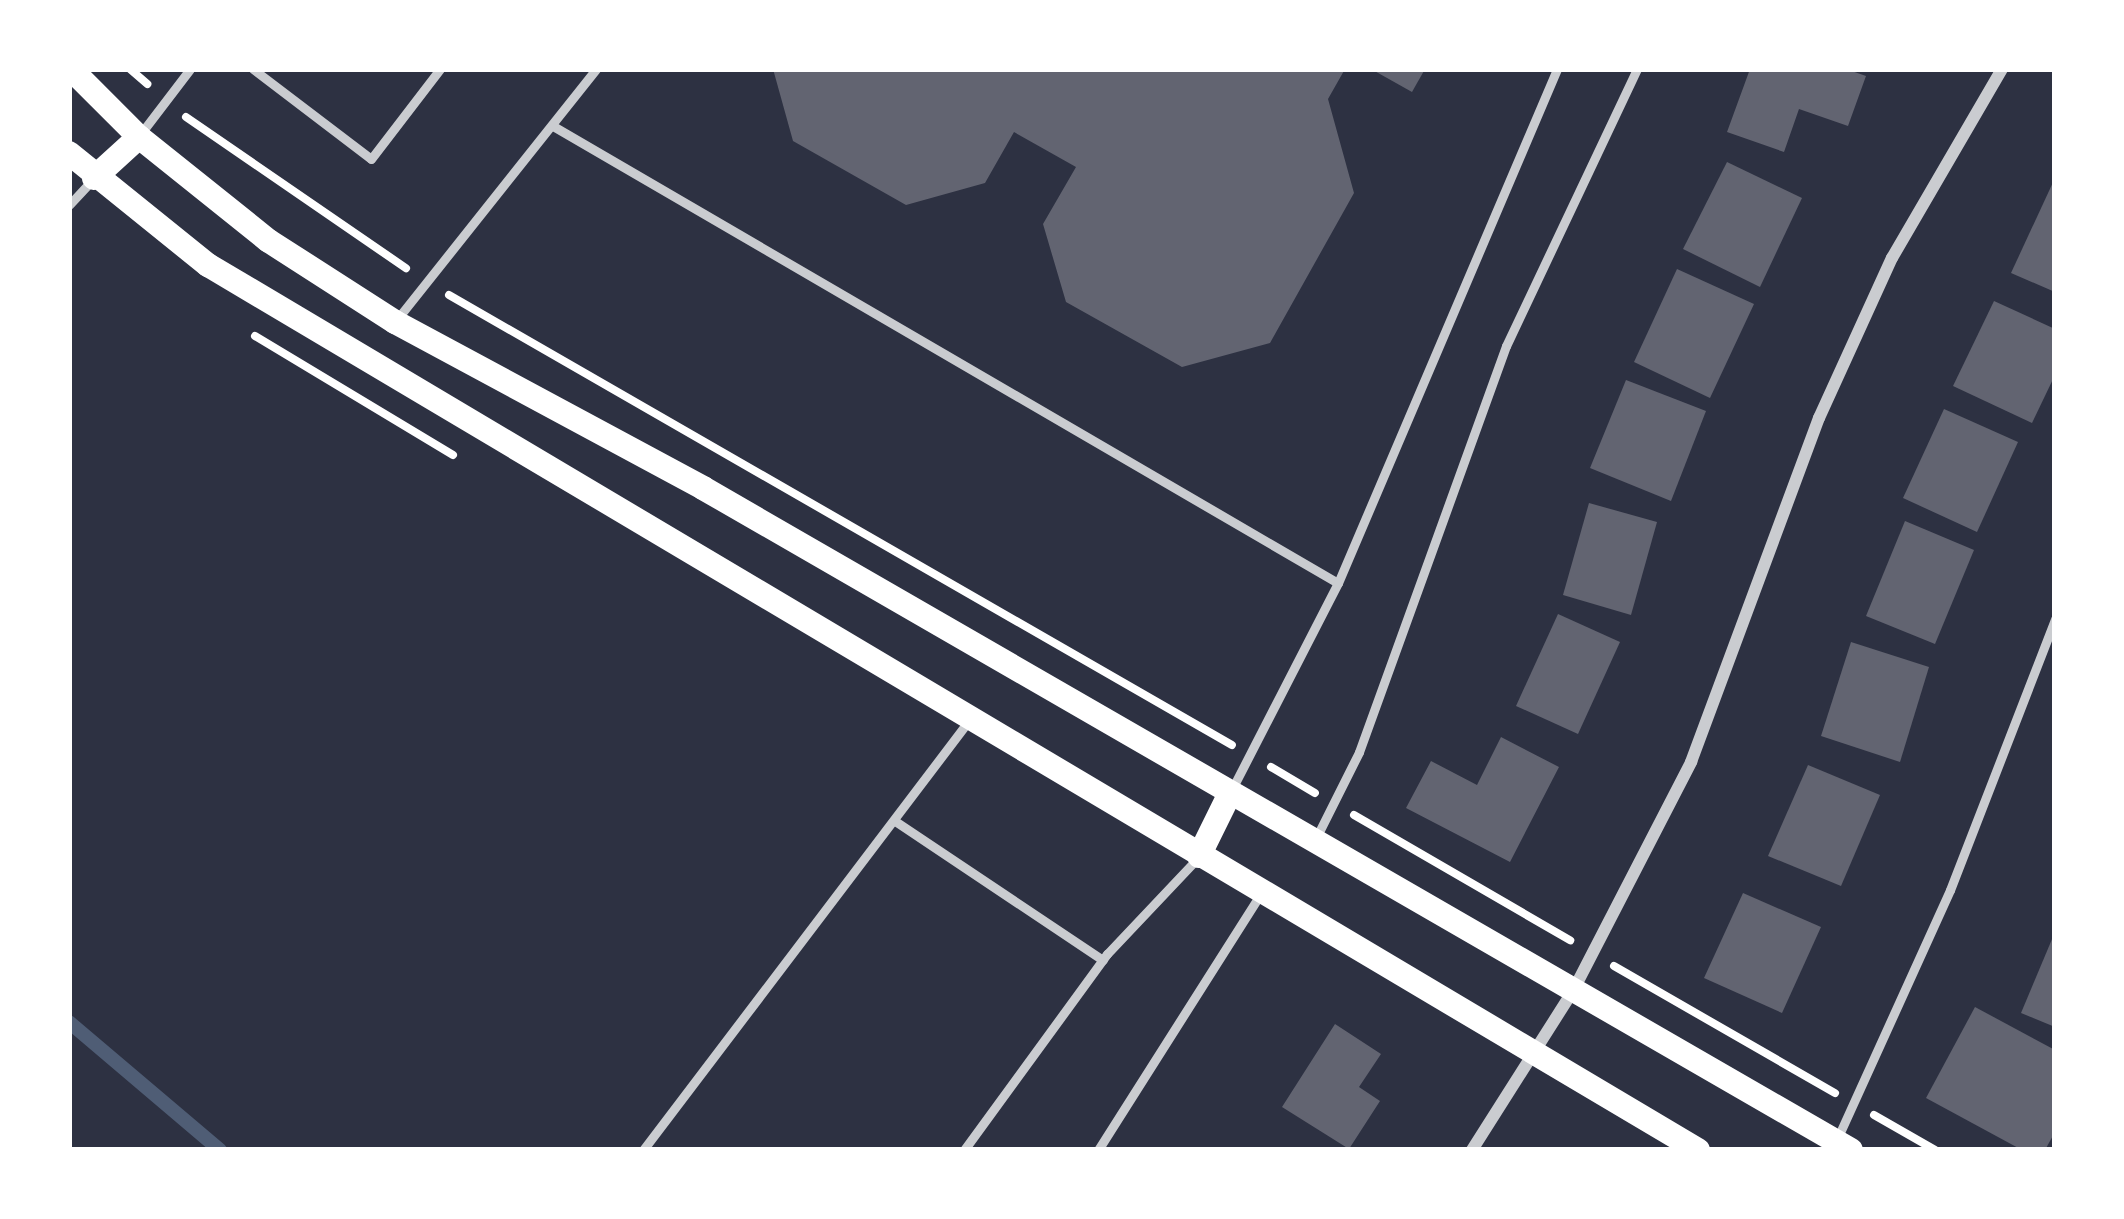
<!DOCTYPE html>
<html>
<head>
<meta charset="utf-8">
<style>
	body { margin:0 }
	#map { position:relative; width:2124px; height:1219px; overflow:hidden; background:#2d3142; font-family:Rubik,sans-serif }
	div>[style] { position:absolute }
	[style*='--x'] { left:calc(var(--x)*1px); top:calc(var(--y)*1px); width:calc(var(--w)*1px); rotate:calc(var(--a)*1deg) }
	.stream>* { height:14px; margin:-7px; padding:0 7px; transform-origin:7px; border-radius:7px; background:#4f5d75 }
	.building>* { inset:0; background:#626471 }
	.path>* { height:8px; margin:-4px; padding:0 4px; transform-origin:4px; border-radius:4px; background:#fff }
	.service>* { height:9px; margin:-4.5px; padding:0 4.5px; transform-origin:4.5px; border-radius:4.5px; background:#caccd0 }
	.minor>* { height:12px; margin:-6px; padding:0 6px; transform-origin:6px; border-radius:6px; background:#caccd0 }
	.secondary>* { height:24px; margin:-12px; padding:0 12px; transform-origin:12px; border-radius:12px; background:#fff }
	span { translate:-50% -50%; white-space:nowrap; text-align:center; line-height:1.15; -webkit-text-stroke:10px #fff; paint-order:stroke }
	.frame { position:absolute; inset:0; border:72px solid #fff; pointer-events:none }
</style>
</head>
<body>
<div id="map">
	<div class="stream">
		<div style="--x:69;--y:1022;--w:198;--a:40.3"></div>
	</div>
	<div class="building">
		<div style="clip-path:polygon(773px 69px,1345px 69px,1328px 99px,1354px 193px,1270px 343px,1182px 367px,1066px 302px,1043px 224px,1076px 167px,1014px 132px,985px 183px,906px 205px,793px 141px)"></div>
		<div style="clip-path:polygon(1371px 69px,1425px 69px,1412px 92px)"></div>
		<div style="clip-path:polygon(1750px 69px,1846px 69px,1866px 76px,1848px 126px,1799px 109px,1784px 152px,1727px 132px)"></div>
		<div style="clip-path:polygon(1727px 162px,1802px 198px,1760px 287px,1683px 249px)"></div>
		<div style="clip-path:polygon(2055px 178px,2055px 292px,2011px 273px)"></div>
		<div style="clip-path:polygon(1677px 269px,1754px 304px,1710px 398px,1634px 362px)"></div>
		<div style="clip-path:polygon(1994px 301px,2055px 329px,2055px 375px,2032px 423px,1953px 386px)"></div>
		<div style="clip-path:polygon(1626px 380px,1706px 411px,1671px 501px,1590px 468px)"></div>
		<div style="clip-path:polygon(1944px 409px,2018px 442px,1977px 532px,1903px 498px)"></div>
		<div style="clip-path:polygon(1589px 503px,1657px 522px,1631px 615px,1563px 595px)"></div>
		<div style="clip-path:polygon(1905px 521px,1974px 550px,1935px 644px,1866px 616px)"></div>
		<div style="clip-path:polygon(1558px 614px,1620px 642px,1578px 734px,1516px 706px)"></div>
		<div style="clip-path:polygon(1851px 642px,1929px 667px,1900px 762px,1821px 736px)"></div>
		<div style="clip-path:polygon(1501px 737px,1559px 767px,1510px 862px,1406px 808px,1431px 761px,1477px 785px)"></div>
		<div style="clip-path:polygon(1808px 765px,1880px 795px,1841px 886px,1768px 856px)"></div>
		<div style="clip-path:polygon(1743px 893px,1821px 927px,1782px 1013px,1704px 978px)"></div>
		<div style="clip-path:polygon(2055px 932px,2055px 1027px,2021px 1013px)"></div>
		<div style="clip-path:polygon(1975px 1007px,2055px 1050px,2055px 1132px,2045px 1150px,2022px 1150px,1926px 1098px)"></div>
		<div style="clip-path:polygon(1335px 1024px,1381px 1054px,1359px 1087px,1380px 1101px,1349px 1149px,1282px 1107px)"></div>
	</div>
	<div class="path">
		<div style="--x:130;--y:69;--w:23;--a:41"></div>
		<div style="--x:186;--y:117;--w:267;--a:34.5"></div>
		<div style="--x:449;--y:295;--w:903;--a:29.89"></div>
		<div style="--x:255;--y:336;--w:231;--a:31"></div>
		<div style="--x:1271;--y:767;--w:51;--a:30.6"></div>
		<div style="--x:1354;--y:815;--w:250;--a:30.1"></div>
		<div style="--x:1614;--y:966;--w:255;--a:29.9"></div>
		<div style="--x:1874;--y:1115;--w:70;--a:29.8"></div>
	</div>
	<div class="service">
		<div style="--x:253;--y:69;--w:148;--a:37.3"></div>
		<div style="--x:371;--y:159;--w:113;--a:-52.5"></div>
		<div style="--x:553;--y:126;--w:908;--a:30.21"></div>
		<div style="--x:142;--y:132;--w:79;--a:-52.7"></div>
		<div style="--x:69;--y:205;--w:37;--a:-47"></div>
		<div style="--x:398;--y:318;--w:318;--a:-51.5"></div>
		<div style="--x:1231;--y:791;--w:234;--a:-62.8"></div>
		<div style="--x:1338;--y:583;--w:559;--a:-66.92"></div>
		<div style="--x:895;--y:821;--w:250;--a:33.8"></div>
		<div style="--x:1316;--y:838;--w:96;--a:-63.4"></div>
		<div style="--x:1359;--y:752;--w:432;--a:-70.1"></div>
		<div style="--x:1506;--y:346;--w:306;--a:-64.7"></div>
		<div style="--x:1838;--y:1137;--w:271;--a:-65.6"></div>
		<div style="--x:1950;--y:890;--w:291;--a:-68.8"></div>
		<div style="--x:643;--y:1150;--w:541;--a:-52.81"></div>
		<div style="--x:964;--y:1150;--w:243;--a:-53.9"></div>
		<div style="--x:1107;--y:954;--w:129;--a:-46.6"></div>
		<div style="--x:1098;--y:1150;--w:304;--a:-57.6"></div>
	</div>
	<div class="minor">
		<div style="--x:1472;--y:1150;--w:188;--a:-57.6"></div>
		<div style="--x:1573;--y:991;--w:258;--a:-62.7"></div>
		<div style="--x:1691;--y:762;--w:367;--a:-69.6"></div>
		<div style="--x:1819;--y:418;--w:176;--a:-65.5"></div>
		<div style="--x:1892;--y:258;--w:219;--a:-59.8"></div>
	</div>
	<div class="secondary">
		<div style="--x:71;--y:69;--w:96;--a:45"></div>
		<div style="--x:139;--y:137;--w:166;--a:38.7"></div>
		<div style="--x:269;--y:241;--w:150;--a:32.7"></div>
		<div style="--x:395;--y:322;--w:350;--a:28.3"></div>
		<div style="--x:703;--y:488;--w:1325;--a:29.97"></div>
		<div style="--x:69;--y:153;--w:179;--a:38.9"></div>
		<div style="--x:208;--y:265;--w:1733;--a:30.71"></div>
		<div style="--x:94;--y:178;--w:61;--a:-42.3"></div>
		<div style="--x:1199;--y:856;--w:70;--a:-63.8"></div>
	</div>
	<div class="frame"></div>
</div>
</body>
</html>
